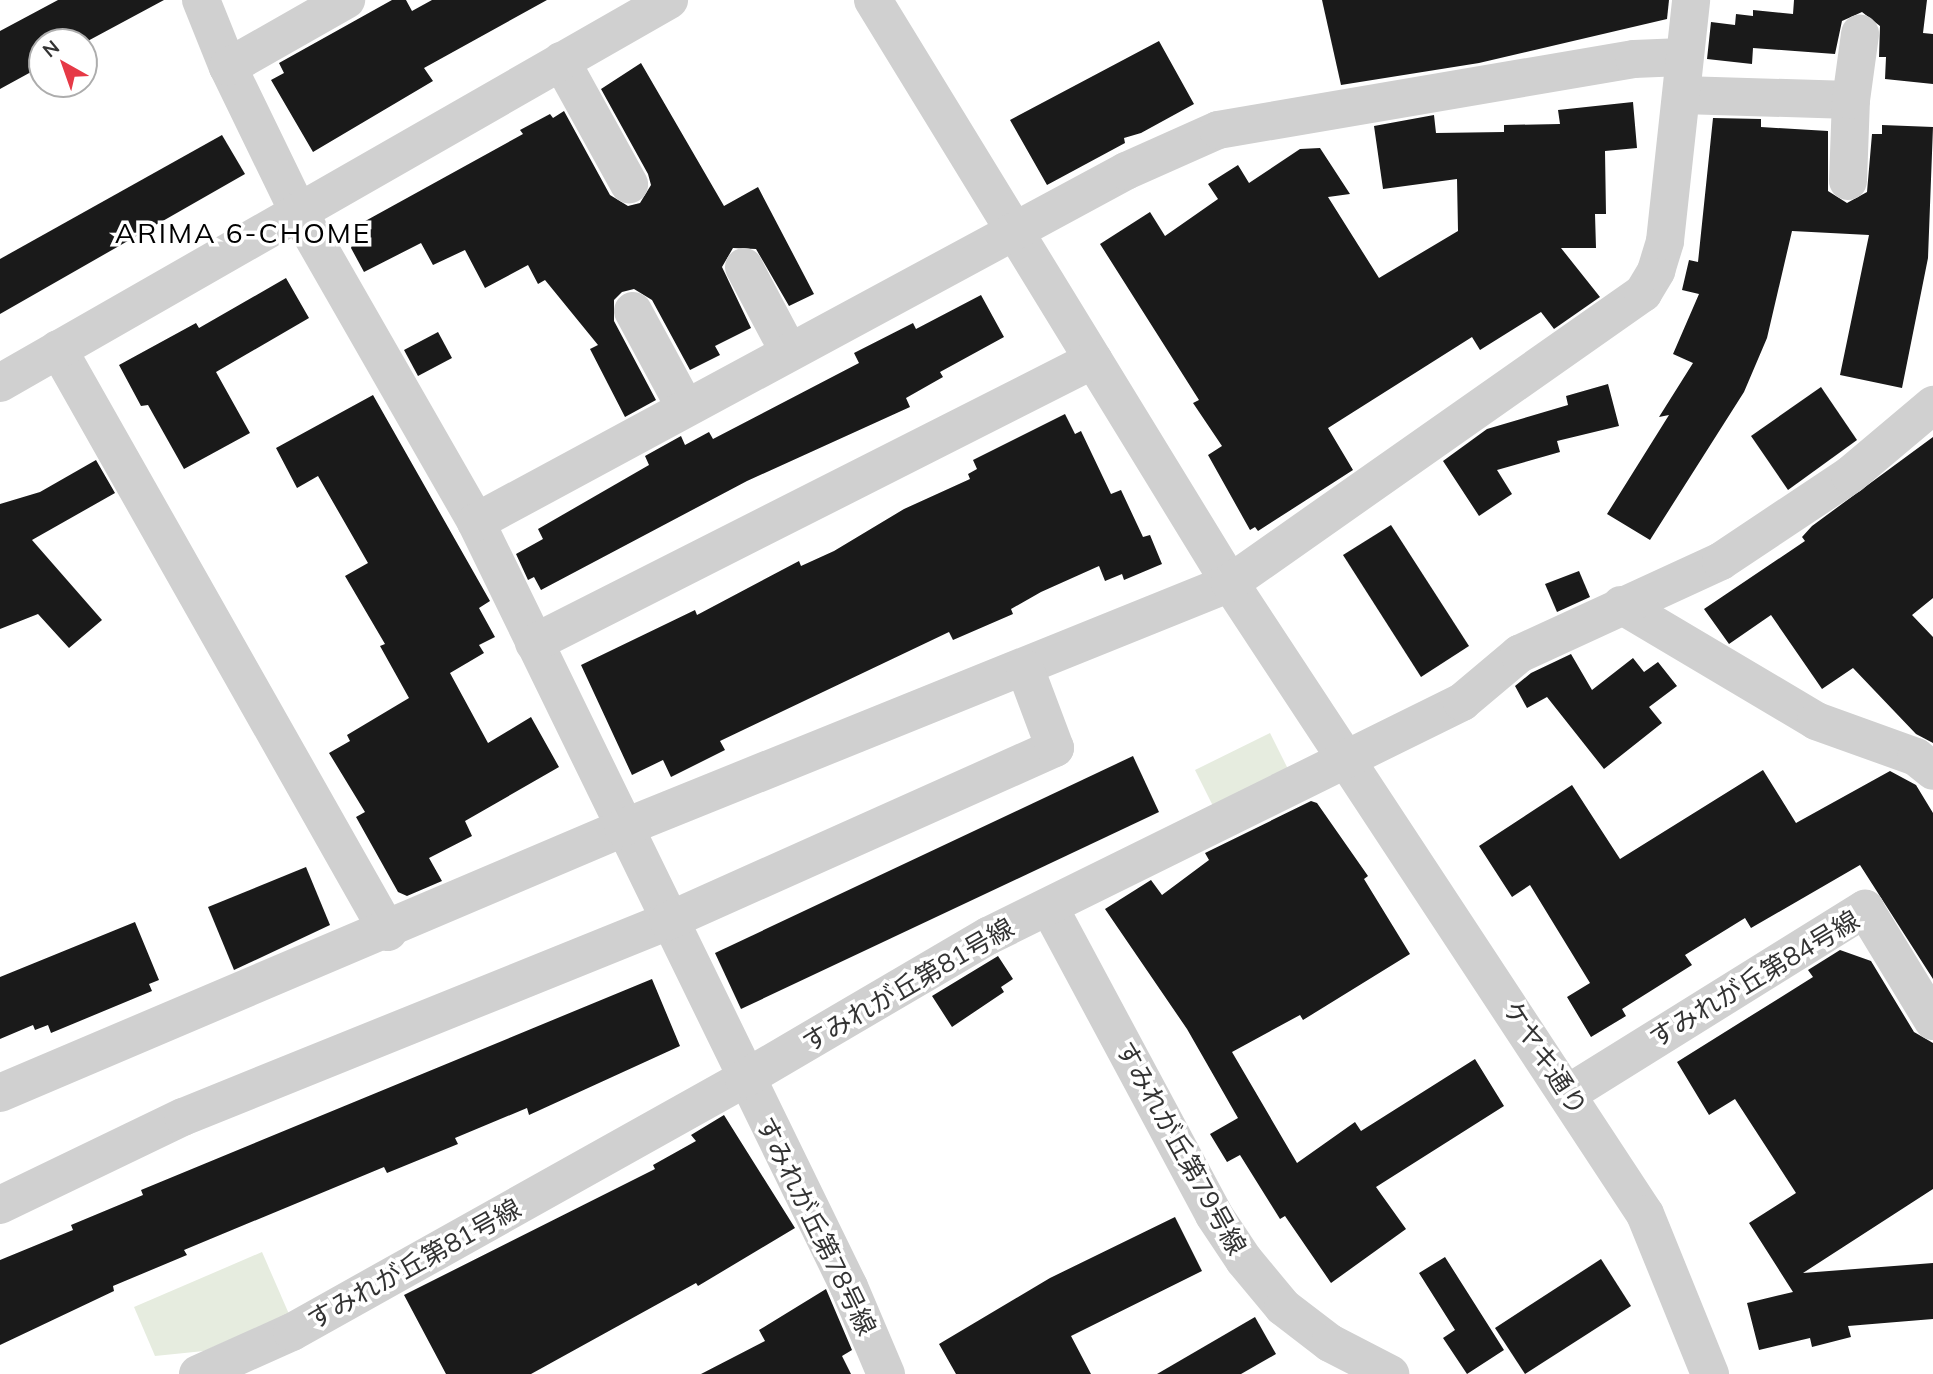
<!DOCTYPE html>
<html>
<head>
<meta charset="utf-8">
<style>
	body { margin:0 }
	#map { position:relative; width:1933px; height:1374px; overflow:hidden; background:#fff; font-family:Mulish,"Noto Sans JP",sans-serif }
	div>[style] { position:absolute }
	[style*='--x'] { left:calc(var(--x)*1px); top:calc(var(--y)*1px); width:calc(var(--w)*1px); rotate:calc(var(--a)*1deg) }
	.green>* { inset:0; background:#e6ecdf }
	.building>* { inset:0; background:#1a1a1a }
	.minor>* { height:38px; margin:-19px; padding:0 19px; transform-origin:19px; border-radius:19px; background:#d0d0d0 }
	span { translate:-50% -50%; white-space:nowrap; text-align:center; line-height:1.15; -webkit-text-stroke:7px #fff; paint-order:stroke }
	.street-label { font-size:26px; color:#333 }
	.neighbourhood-label { font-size:28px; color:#000; letter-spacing:2px }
	.north { position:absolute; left:28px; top:28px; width:70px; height:70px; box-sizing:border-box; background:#fff; border:2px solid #adadad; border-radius:50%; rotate:320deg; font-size:19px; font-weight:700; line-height:28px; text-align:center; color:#333 }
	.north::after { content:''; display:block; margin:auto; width:24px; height:32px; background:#e63946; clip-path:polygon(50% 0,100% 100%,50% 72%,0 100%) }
</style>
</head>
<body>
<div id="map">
	<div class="green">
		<div style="clip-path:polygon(1270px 733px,1288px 769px,1213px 806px,1195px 770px)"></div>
		<div style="clip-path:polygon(262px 1252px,289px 1314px,204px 1351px,155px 1356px,134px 1307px)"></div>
	</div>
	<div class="building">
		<div style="clip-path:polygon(58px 0,164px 0,84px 43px,42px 42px,42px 66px,0 89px,0 31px)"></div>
		<div style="clip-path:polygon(392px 0,406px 0,412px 11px,432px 0,547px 0,424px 68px,433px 81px,313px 152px,271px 80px,284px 73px,279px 63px)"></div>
		<div style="clip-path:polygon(1322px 0,1669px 0,1667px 19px,1479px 63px,1341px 85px)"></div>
		<div style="clip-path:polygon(1794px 0,1927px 0,1923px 33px,1933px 34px,1933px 84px,1885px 79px,1886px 57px,1879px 57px,1880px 26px,1862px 12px,1842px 21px,1835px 54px,1753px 48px,1752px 64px,1707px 59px,1711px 22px,1735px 25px,1736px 14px,1753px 16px,1753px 10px,1793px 14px)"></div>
		<div style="clip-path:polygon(1159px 41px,1194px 104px,1141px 133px,1124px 138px,1125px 143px,1047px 185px,1010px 120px)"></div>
		<div style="clip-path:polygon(641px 63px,724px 206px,758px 187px,814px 294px,789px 306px,756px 249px,733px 248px,722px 267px,751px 328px,715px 346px,720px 355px,690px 370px,652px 300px,634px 289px,622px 292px,614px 300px,614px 321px,656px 400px,625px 417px,590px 349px,598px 345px,545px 280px,538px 284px,528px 265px,485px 288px,465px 250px,433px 265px,421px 243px,364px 272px,351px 248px,358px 225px,523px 134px,520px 130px,550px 114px,553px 118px,564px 111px,610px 195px,628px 206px,640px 203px,651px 185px,648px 174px,601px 89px)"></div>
		<div style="clip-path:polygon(1633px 102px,1637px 148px,1605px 151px,1606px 214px,1595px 214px,1596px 248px,1561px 248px,1600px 297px,1554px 329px,1541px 312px,1480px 350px,1472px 337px,1328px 428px,1353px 470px,1258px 531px,1255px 527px,1250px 530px,1208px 455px,1222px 446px,1193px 403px,1199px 400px,1100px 244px,1150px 212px,1165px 236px,1218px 199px,1208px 184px,1238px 165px,1249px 183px,1300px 149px,1320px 148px,1350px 194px,1328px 197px,1379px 278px,1458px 231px,1457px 179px,1383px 189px,1374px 126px,1434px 115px,1436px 133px,1504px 132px,1504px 125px,1560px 124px,1558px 110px)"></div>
		<div style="clip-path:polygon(1713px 118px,1761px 119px,1761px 127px,1828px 131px,1828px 191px,1847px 203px,1867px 192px,1872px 134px,1882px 134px,1882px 125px,1933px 127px,1928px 258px,1902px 388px,1840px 375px,1869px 235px,1792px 231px,1767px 338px,1744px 392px,1650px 540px,1607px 514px,1669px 415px,1659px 417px,1693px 363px,1673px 354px,1699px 294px,1682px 290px,1689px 260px,1698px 262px)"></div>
		<div style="clip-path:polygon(222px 135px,245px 174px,0 314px,0 259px)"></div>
		<div style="clip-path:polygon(286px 278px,309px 318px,216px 372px,250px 433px,184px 469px,148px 405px,141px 406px,119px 365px,196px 323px,199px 328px)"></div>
		<div style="clip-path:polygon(981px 295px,1004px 337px,940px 372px,943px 377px,906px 398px,910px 407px,747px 481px,541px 590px,534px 577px,528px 580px,516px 554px,543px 539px,538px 529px,649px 465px,645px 456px,681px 436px,685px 445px,709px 432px,713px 439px,859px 363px,854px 353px,913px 323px,916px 329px)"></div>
		<div style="clip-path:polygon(438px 332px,452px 358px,418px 376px,404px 350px)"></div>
		<div style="clip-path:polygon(1608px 384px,1619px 426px,1557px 441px,1560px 452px,1497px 470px,1512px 494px,1479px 516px,1443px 461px,1487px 429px,1568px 405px,1566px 396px)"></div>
		<div style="clip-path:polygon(1821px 387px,1857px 440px,1788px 490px,1751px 436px)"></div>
		<div style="clip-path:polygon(373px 395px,490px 601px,479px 608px,495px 637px,479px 645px,484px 653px,450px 673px,488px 743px,531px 717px,559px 767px,465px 821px,472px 836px,429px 858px,442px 881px,407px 896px,398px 892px,356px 817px,365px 812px,329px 753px,350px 741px,347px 735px,409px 698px,380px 646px,385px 644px,345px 576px,368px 563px,318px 476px,297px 488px,276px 448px)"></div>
		<div style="clip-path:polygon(1065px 414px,1075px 434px,1081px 431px,1111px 494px,1121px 490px,1143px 537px,1150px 535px,1162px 564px,1124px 580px,1122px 574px,1105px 581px,1099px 566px,1041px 592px,1011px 609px,1013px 614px,953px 640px,949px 632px,720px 741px,725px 750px,671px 777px,663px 760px,632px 775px,581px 665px,695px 610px,697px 615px,799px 561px,801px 566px,834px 551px,904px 509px,970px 479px,968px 474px,977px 469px,973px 460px)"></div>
		<div style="clip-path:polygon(1933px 437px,1933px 598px,1912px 615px,1933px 637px,1933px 743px,1916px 734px,1853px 668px,1822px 689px,1771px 615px,1729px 644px,1704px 609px,1805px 541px,1802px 537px,1812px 526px)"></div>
		<div style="clip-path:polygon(96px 460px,115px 493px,32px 540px,102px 620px,69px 648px,38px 614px,0 629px,0 504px,40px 492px)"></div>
		<div style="clip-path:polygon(1391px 525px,1469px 646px,1421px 677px,1343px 555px)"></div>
		<div style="clip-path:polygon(1579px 571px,1590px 597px,1557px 612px,1545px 584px)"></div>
		<div style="clip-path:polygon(1571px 654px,1592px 690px,1633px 658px,1644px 672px,1658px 662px,1677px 686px,1649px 707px,1662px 723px,1604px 769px,1547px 697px,1527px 708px,1515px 686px,1531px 673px)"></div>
		<div style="clip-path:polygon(1133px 756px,1159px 812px,741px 1009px,715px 953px)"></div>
		<div style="clip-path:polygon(1763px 770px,1796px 823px,1890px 771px,1916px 785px,1933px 813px,1933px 979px,1860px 865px,1751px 928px,1745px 918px,1685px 955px,1692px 965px,1622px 1009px,1626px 1016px,1591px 1037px,1567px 997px,1590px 983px,1530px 885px,1512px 897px,1479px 846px,1572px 785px,1620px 859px)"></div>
		<div style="clip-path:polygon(1311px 801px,1317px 803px,1368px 876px,1364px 879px,1410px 954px,1303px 1020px,1300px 1015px,1232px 1052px,1297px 1163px,1355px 1122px,1361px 1131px,1475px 1059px,1504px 1106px,1376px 1187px,1406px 1229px,1331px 1283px,1285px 1216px,1280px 1219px,1240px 1155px,1227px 1162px,1210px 1134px,1238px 1118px,1187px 1029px,1105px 909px,1151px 880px,1162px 895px,1209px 860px,1205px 853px)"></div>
		<div style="clip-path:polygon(306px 867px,330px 925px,234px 970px,208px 907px)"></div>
		<div style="clip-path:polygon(135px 922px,159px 980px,149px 984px,152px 991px,51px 1033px,48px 1025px,35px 1030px,33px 1025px,0 1039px,0 977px)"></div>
		<div style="clip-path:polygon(1840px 950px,1871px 961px,1914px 1032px,1933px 1043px,1933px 1189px,1803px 1273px,1933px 1263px,1933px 1319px,1848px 1326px,1851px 1337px,1812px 1347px,1810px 1338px,1759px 1350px,1747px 1303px,1793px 1292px,1749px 1223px,1796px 1193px,1735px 1099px,1709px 1115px,1677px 1062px,1813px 977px,1808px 970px)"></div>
		<div style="clip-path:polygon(998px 956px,1013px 979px,1001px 987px,1004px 992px,952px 1027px,932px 996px)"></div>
		<div style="clip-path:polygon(652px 979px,680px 1046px,529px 1115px,527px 1108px,455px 1138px,458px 1144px,387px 1173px,384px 1167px,184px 1250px,187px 1255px,113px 1286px,114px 1291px,0 1345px,0 1260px,73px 1230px,71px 1225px,143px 1195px,141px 1190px)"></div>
		<div style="clip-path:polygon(724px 1115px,795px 1228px,698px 1286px,696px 1283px,531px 1374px,446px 1374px,404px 1295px,655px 1169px,653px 1165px,696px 1141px,691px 1135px)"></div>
		<div style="clip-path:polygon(1175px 1217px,1202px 1271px,1071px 1336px,1091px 1374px,956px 1374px,939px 1344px,1050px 1278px)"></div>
		<div style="clip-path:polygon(1445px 1257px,1504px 1350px,1467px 1374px,1443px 1338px,1455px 1330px,1419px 1273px)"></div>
		<div style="clip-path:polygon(1601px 1259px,1631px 1306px,1525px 1374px,1495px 1328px)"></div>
		<div style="clip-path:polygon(826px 1289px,852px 1350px,842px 1356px,851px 1374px,701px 1374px,765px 1341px,759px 1330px)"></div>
		<div style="clip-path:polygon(1255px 1317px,1276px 1354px,1241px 1374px,1157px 1374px)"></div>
	</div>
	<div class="minor">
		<div style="--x:201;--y:0;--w:72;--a:68.1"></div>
		<div style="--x:228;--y:67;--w:160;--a:64.1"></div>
		<div style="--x:298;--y:211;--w:358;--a:60.2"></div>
		<div style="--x:476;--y:522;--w:851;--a:64.01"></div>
		<div style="--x:849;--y:1287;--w:95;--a:67"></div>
		<div style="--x:873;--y:0;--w:684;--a:58.52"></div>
		<div style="--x:1230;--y:583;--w:755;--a:56.67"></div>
		<div style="--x:1645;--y:1214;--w:173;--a:67.9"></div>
		<div style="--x:561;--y:61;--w:141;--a:61.1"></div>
		<div style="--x:228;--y:67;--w:136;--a:-29.6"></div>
		<div style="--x:1682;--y:95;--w:169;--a:1.7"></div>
		<div style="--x:1848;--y:181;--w:81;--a:-87.9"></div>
		<div style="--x:1851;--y:100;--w:67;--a:-82.2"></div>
		<div style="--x:744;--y:267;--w:96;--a:62.1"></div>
		<div style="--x:633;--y:311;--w:109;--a:61.6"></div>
		<div style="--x:58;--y:349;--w:670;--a:60.49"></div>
		<div style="--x:0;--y:383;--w:771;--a:-29.79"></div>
		<div style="--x:476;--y:522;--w:739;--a:-28.37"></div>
		<div style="--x:1126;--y:171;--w:101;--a:-24"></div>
		<div style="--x:1218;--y:130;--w:422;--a:-9.7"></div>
		<div style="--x:1634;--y:59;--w:48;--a:-2.4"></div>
		<div style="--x:1621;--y:605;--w:227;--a:30.7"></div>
		<div style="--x:1816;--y:721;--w:106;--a:19.8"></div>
		<div style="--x:1916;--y:757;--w:22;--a:39"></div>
		<div style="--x:534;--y:643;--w:627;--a:-26.85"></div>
		<div style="--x:1049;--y:907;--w:349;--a:61.8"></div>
		<div style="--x:1214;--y:1215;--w:54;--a:56.3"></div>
		<div style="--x:1244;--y:1260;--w:61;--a:50.3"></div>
		<div style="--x:1283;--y:1307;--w:59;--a:37.5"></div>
		<div style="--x:1330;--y:1343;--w:68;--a:27.3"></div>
		<div style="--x:0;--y:1093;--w:677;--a:-23.04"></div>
		<div style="--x:623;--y:828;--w:655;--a:-21.98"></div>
		<div style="--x:1230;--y:583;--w:505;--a:-35.08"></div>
		<div style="--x:1643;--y:293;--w:26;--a:-59"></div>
		<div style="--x:1656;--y:271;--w:31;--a:-73"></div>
		<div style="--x:1665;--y:241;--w:242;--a:-83.8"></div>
		<div style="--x:1569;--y:1093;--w:349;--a:-31.9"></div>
		<div style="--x:1865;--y:909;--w:131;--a:58.7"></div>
		<div style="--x:0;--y:1205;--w:203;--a:-25.7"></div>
		<div style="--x:183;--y:1117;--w:523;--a:-22"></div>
		<div style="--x:668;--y:921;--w:424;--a:-24.1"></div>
		<div style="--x:1055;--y:748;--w:85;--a:-110.6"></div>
		<div style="--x:198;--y:1374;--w:103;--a:-24.1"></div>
		<div style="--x:292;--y:1332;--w:518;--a:-29.24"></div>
		<div style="--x:744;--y:1079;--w:283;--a:-30.4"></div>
		<div style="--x:988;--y:936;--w:529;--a:-26.27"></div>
		<div style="--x:1462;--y:702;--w:75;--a:-40.1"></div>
		<div style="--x:1519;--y:654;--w:222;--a:-24.7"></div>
		<div style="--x:1721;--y:561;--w:155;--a:-33.7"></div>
		<div style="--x:1850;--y:475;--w:109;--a:-40.1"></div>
	</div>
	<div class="street-label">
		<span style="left:1754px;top:979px;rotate:-31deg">すみれが丘第84号線</span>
		<span style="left:908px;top:985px;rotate:-30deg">すみれが丘第81号線</span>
		<span style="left:1545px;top:1058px;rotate:57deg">ケヤキ通り</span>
		<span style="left:1181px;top:1148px;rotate:61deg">すみれが丘第79号線</span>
		<span style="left:816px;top:1226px;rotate:64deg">すみれが丘第78号線</span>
		<span style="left:414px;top:1264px;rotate:-29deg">すみれが丘第81号線</span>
	</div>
	<div class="neighbourhood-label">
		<span style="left:243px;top:233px">ARIMA 6-CHOME</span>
	</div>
	<div class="north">N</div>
</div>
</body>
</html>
